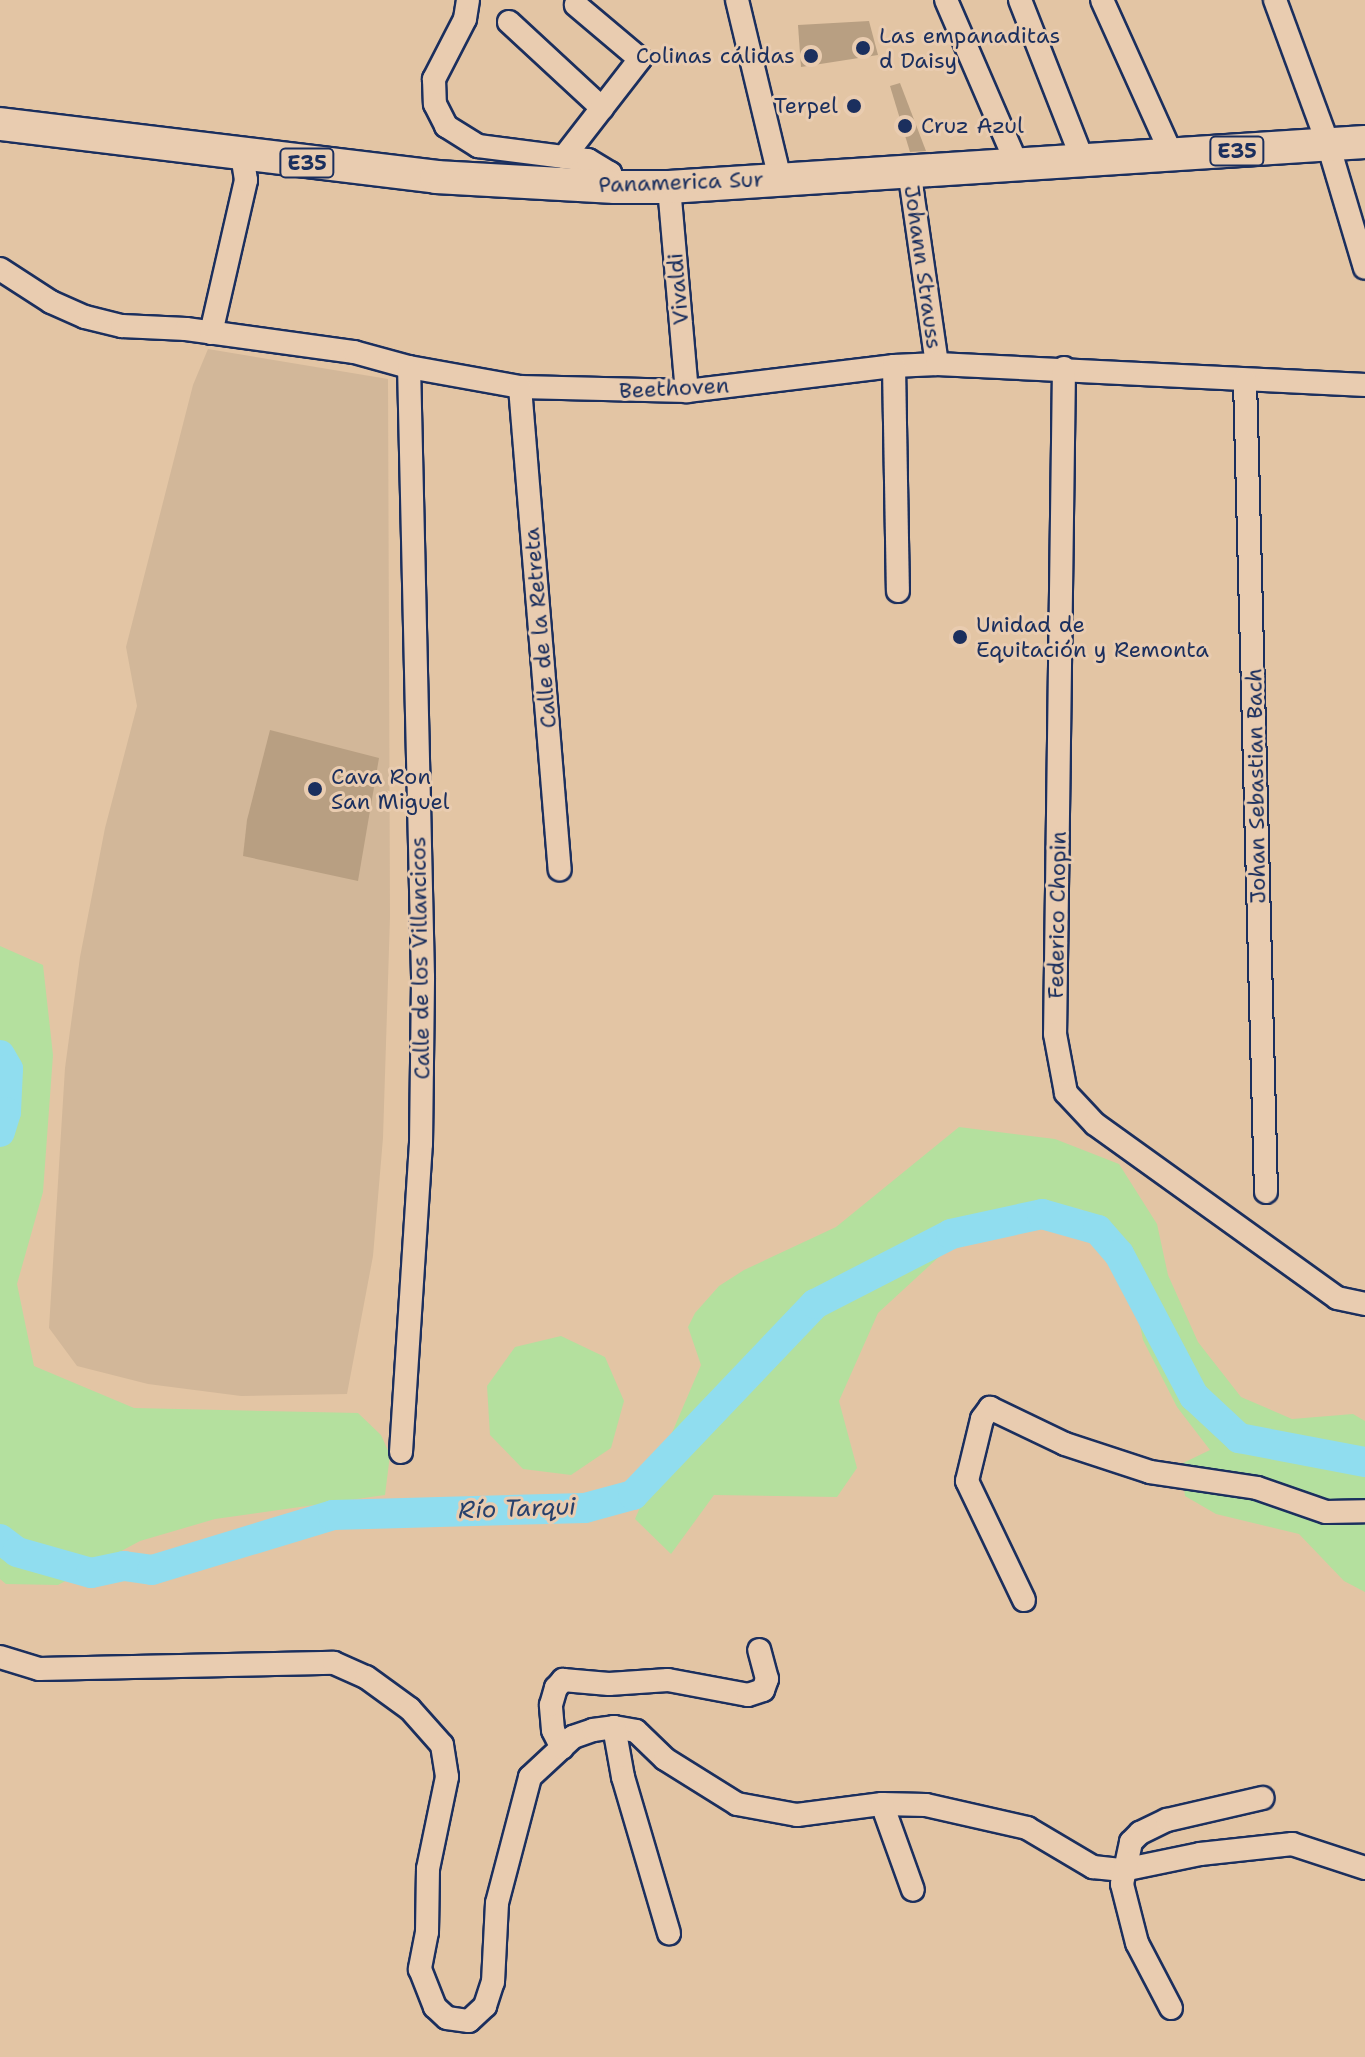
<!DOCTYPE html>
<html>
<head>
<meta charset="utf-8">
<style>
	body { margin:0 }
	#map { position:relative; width:1365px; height:2057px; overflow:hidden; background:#e3c5a4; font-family:"Shantell Sans",sans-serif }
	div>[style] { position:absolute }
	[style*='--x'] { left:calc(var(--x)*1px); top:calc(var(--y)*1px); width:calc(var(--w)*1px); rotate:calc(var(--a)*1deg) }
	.built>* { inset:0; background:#d2b799 }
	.green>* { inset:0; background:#b4e09e }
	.river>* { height:30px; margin:-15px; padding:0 15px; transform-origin:15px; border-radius:15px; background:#90ddef }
	.building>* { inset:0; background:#b89f82 }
	.roads { filter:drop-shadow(2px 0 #1b2f5e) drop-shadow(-2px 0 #1b2f5e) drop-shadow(0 2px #1b2f5e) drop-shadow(0 -2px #1b2f5e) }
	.minor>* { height:22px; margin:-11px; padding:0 11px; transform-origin:11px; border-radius:11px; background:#e9ccb0 }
	.highway>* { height:32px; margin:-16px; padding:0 16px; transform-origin:16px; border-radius:16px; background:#e9ccb0 }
	.dots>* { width:22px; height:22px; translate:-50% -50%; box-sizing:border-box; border:4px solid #e9ccb0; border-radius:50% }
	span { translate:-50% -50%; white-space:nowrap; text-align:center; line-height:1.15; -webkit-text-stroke:6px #e9ccb0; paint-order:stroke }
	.shield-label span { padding:2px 6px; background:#e9ccb0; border:2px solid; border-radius:6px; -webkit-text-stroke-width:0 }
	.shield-label { font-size:20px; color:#1b2f5e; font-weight:700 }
	.poi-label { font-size:22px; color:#1b2f5e }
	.left { translate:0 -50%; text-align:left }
	.right { translate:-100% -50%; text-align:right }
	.street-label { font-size:22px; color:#1b2f5e }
	.water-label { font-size:24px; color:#27406c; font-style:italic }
</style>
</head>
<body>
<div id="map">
	<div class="built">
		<div style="clip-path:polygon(208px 349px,388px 379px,390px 917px,383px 1138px,373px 1256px,347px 1394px,241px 1396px,148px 1384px,77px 1366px,49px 1328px,65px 1068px,80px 957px,105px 828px,137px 706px,126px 647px,193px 385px)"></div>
	</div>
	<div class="green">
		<div style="clip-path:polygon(0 946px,43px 965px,53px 1055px,43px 1192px,17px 1284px,34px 1366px,134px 1408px,358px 1413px,381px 1435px,390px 1455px,385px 1495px,215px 1519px,140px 1541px,58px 1585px,6px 1584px,0 1579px)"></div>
		<div style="clip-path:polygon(959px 1127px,1055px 1139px,1119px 1164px,1157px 1224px,1168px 1275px,1198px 1342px,1241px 1397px,1292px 1419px,1353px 1414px,1365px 1421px,1365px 1592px,1344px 1581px,1299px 1534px,1216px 1514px,1185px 1496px,1181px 1464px,1210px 1450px,1177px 1407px,1143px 1340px,1126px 1254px,1081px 1209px,1028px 1207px,964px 1224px,941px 1255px,878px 1313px,839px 1401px,857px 1468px,837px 1497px,714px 1495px,671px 1554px,635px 1519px,701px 1365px,688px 1327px,695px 1313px,719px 1286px,744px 1270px,836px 1227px)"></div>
		<div style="clip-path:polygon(561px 1336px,605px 1357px,624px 1401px,611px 1448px,571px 1475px,523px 1469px,490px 1435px,487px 1386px,515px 1347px)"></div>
	</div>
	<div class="river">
		<div style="--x:0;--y:1055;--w:16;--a:60"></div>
		<div style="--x:8;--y:1069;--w:43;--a:92.7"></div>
		<div style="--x:6;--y:1112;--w:21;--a:107"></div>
		<div style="--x:0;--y:1539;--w:21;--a:37"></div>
		<div style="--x:17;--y:1552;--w:77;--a:15.8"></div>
		<div style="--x:91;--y:1573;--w:34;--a:-12"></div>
		<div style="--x:124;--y:1566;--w:28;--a:8"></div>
		<div style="--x:152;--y:1570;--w:189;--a:-16.9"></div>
		<div style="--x:333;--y:1515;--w:252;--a:-1.6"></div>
		<div style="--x:585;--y:1508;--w:50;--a:-15.2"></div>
		<div style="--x:633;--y:1495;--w:264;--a:-46.4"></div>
		<div style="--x:815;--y:1304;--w:153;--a:-27.2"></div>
		<div style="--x:951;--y:1234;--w:93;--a:-12.4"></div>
		<div style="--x:1042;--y:1214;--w:58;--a:15.9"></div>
		<div style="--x:1098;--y:1230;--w:32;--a:49"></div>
		<div style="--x:1119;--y:1254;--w:161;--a:62.2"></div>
		<div style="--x:1194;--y:1396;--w:62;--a:43"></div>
		<div style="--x:1239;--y:1438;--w:128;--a:10.8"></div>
	</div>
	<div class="building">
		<div style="clip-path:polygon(869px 21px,878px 55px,801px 67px,798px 25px)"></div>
		<div style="clip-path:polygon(900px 83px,926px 151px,910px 152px,890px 86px)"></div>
		<div style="clip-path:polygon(270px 730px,379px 758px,358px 881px,243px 856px,247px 820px)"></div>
	</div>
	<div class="roads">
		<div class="minor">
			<div style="--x:468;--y:0;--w:19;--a:99"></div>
			<div style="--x:465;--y:19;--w:68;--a:117.3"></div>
			<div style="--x:434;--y:79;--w:25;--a:88"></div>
			<div style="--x:435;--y:104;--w:25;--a:63"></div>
			<div style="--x:446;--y:126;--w:38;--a:32"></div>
			<div style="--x:478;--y:146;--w:111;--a:7.3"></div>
			<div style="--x:588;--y:160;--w:26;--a:31"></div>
			<div style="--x:610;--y:173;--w:15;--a:70"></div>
			<div style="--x:737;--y:0;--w:184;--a:76.5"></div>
			<div style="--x:946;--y:0;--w:179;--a:66.6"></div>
			<div style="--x:1020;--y:0;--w:170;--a:68.6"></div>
			<div style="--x:1102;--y:0;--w:170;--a:65.7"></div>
			<div style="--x:1275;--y:0;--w:153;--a:69.8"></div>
			<div style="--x:1328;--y:144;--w:129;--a:73.4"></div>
			<div style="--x:509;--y:22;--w:127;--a:42.8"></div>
			<div style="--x:564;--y:157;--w:124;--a:-52.2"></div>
			<div style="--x:640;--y:59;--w:84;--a:-139.8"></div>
			<div style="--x:909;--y:170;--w:196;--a:81.8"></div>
			<div style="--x:669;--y:187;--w:205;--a:85"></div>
			<div style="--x:0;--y:269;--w:61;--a:32.9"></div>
			<div style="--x:51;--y:302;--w:37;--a:24"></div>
			<div style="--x:85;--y:317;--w:38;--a:14"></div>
			<div style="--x:122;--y:326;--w:64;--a:2.7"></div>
			<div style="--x:186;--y:329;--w:170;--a:7.8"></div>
			<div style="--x:354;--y:352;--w:57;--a:15.3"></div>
			<div style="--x:409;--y:367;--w:113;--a:10.2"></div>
			<div style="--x:520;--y:387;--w:167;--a:1.4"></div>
			<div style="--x:687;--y:391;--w:209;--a:-6.9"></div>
			<div style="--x:894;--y:366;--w:43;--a:-2.7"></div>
			<div style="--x:937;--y:364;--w:429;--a:2.8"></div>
			<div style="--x:211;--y:333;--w:157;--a:-77.1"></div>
			<div style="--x:246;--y:180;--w:24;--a:-99"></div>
			<div style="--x:894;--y:366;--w:225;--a:89"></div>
			<div style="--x:1064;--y:368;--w:666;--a:90.77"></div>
			<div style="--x:1055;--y:1034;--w:60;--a:79.4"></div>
			<div style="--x:1066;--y:1093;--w:42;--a:46.9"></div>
			<div style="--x:1095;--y:1124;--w:298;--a:35.7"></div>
			<div style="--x:1337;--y:1298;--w:29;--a:12"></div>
			<div style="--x:1245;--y:380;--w:812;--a:88.52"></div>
			<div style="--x:520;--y:387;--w:484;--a:85.3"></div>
			<div style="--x:401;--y:1452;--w:309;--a:-86.3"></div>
			<div style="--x:421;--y:1144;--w:167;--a:-89.3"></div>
			<div style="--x:423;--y:977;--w:610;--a:-91.31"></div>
			<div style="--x:1024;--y:1600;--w:132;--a:-115.6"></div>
			<div style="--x:967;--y:1481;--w:64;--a:-76.4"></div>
			<div style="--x:982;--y:1419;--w:14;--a:-54"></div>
			<div style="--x:990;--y:1408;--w:83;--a:25.6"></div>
			<div style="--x:1065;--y:1444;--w:89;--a:18.2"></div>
			<div style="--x:1150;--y:1472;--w:108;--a:8.5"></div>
			<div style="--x:1257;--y:1488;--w:73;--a:19.2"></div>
			<div style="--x:1326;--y:1512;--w:39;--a:-1"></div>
			<div style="--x:0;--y:1657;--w:41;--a:17.1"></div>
			<div style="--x:39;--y:1669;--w:295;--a:-1.2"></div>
			<div style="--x:334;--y:1663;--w:35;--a:24"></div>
			<div style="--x:366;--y:1677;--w:54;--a:36"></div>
			<div style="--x:410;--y:1709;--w:48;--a:48.4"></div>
			<div style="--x:442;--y:1745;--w:32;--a:81"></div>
			<div style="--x:447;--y:1777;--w:94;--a:101.7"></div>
			<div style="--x:428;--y:1869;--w:63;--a:90.9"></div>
			<div style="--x:427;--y:1932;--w:38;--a:101"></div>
			<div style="--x:420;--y:1969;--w:41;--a:68.5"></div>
			<div style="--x:435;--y:2007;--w:16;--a:43"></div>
			<div style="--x:447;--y:2018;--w:22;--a:8"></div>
			<div style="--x:469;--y:2021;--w:22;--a:-43"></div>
			<div style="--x:485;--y:2006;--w:25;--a:-72"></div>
			<div style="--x:493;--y:1982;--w:79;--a:-87.1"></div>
			<div style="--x:497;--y:1903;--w:130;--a:-75.3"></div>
			<div style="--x:530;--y:1777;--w:59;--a:-42.9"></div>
			<div style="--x:573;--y:1737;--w:21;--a:-19"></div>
			<div style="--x:593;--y:1730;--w:21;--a:-8"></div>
			<div style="--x:614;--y:1727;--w:22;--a:10"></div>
			<div style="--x:636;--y:1731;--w:40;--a:44"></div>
			<div style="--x:665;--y:1759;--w:85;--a:32"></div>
			<div style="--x:737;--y:1804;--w:61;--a:10.4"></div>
			<div style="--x:797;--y:1815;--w:86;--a:-7.4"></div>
			<div style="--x:882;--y:1804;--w:44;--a:1.3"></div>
			<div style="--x:926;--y:1805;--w:104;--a:12.8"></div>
			<div style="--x:1027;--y:1828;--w:77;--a:30.6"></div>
			<div style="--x:1093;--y:1867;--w:30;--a:6"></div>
			<div style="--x:1123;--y:1870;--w:79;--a:-11.7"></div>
			<div style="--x:1200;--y:1854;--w:93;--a:-6.2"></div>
			<div style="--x:1292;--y:1844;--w:77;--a:18.2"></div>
			<div style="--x:614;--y:1727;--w:51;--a:79.8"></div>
			<div style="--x:623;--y:1777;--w:163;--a:73.6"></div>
			<div style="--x:562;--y:1748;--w:20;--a:-117"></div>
			<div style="--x:553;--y:1730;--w:25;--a:-95"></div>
			<div style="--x:551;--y:1705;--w:18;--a:-74"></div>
			<div style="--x:556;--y:1688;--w:11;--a:-49"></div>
			<div style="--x:563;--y:1680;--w:46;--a:5"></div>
			<div style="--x:609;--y:1684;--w:59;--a:-3.9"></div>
			<div style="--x:668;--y:1680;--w:81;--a:10.6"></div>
			<div style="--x:748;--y:1695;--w:16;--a:-18"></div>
			<div style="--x:763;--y:1690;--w:12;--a:-70"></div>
			<div style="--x:767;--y:1679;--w:30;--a:-105"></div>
			<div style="--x:882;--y:1804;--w:91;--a:70.2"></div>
			<div style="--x:1171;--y:2008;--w:73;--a:-117.6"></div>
			<div style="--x:1137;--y:1943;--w:61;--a:-104.3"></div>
			<div style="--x:1122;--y:1884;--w:43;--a:-77.9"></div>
			<div style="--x:1131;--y:1842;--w:13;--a:-45"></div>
			<div style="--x:1140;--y:1833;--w:30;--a:-26"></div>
			<div style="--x:1167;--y:1820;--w:98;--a:-13"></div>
		</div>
		<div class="highway">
			<div style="--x:0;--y:124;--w:439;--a:6.9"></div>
			<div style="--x:436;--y:177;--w:179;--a:3.2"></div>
			<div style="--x:615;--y:187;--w:54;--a:0"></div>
			<div style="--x:669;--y:187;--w:697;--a:-3.7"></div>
		</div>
	</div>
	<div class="dots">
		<div style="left:863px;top:48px;background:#1b2f5e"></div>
		<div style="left:811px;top:56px;background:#1b2f5e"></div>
		<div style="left:854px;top:106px;background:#1b2f5e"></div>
		<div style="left:905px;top:126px;background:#1b2f5e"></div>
		<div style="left:960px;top:637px;background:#1b2f5e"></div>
		<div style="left:315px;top:789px;background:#1b2f5e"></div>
	</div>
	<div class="shield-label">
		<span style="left:1237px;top:151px">E35</span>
		<span style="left:307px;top:163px">E35</span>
	</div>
	<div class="poi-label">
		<span class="left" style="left:879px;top:48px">Las empanaditas<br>d Daisy</span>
		<span class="right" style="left:795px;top:56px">Colinas cálidas</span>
		<span class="right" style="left:838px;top:106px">Terpel</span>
		<span class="left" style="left:921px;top:126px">Cruz Azul</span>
		<span class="left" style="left:976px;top:637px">Unidad de<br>Equitación y Remonta</span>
		<span class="left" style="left:331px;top:789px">Cava Ron<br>San Miguel</span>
	</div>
	<div class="street-label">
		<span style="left:681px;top:182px;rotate:-2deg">Panamerica Sur</span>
		<span style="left:923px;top:267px;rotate:82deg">Johann Strauss</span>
		<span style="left:678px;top:289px;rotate:-95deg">Vivaldi</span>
		<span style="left:674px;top:388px;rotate:-3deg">Beethoven</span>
		<span style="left:540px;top:628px;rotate:-95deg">Calle de la Retreta</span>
		<span style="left:1256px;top:786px;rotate:-91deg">Johan Sebastian Bach</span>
		<span style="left:1057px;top:915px;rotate:-89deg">Federico Chopin</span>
		<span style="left:420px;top:958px;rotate:-91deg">Calle de los Villancicos</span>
	</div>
	<div class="water-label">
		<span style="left:517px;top:1509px;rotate:-2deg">Río Tarqui</span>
	</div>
</div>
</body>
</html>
